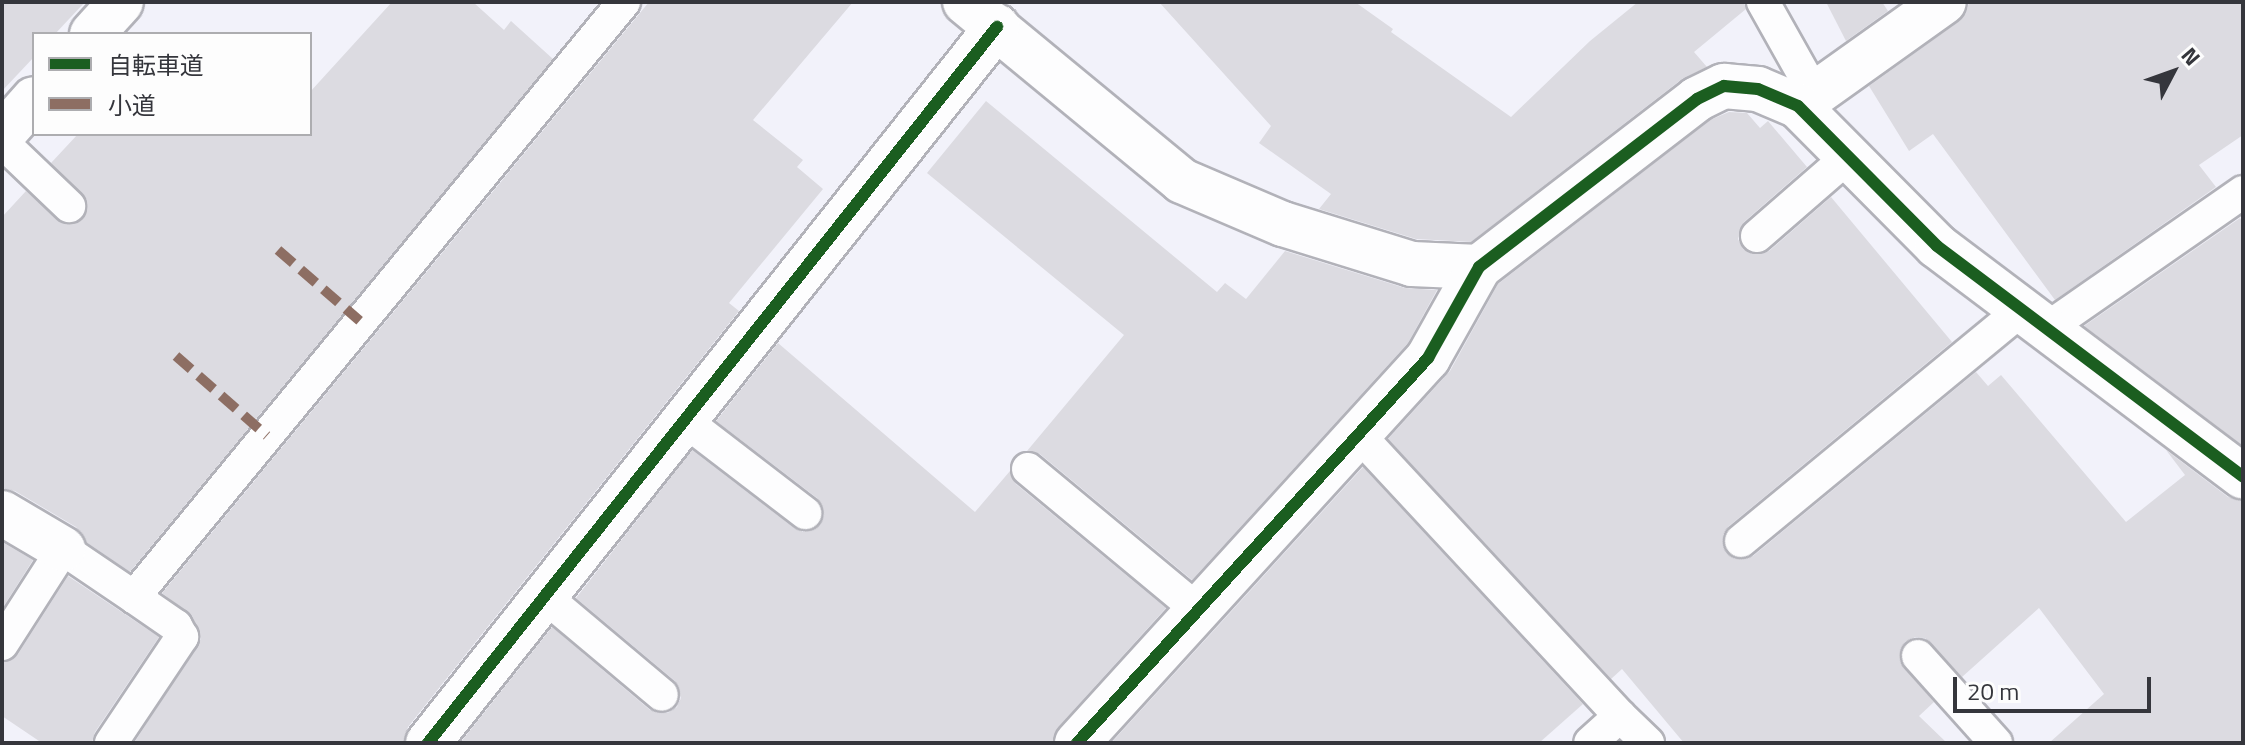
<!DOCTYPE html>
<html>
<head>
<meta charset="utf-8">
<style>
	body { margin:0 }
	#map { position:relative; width:2245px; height:745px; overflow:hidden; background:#f2f2fa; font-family:"Titillium Web","Noto Sans JP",sans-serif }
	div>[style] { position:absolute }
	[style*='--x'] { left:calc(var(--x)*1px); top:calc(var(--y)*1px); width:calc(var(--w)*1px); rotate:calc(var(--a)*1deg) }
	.building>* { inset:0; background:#dcdbe1 }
	.roads { filter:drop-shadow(2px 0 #b2b2b9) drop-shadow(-2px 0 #b2b2b9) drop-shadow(0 2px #b2b2b9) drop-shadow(0 -2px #b2b2b9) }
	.service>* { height:32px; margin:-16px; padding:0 16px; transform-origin:16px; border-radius:16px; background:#fdfdfe }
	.minor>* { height:44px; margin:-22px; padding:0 22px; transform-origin:22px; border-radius:22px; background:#fdfdfe }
	.quiet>* { height:10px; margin-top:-5px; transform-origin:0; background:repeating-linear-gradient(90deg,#8d6e63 0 20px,transparent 0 30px) }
	.cycleway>* { height:12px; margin:-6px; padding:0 6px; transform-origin:6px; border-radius:6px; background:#1b5e20 }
	span { translate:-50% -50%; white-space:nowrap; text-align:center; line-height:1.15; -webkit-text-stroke:8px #fdfdfd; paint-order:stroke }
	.frame { position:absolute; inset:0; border:4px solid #35363c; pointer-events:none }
	.legend { position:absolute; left:32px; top:32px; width:280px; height:104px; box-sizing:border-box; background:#fdfdfd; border:2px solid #adadb0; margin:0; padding:10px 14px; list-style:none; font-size:24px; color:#35363c }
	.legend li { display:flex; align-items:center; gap:16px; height:40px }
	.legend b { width:40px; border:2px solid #adadb0 }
	.north { position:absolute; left:2133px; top:32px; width:80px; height:80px; -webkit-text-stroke:6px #fdfdfd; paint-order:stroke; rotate:49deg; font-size:22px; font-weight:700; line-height:32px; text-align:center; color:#35363c }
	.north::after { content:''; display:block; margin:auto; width:28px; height:36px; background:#35363c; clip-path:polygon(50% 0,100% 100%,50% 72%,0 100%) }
	.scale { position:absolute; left:1953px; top:677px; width:198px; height:36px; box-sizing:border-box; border:4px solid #35363c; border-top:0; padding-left:10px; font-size:24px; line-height:28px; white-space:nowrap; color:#35363c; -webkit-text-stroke:6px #fdfdfd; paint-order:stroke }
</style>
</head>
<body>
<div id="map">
	<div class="building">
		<div style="clip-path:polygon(2px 2px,85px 2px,55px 34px,34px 34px,34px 57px,2px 91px)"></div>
		<div style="clip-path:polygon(392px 2px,473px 2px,504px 30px,511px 21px,553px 59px,130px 572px,86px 542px,76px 527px,15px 491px,2px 488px,2px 217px,26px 191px,64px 224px,74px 224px,83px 218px,87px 200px,51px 163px,78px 134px,310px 134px,310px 92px)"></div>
		<div style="clip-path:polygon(649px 2px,853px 2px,753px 120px,803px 160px,797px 167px,823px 189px,729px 303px,739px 311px,408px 727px,404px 743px,134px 743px,201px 639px,192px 616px,162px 593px)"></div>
		<div style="clip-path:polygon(1159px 2px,1355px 2px,1393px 29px,1391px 32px,1511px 117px,1590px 41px,1638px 2px,1744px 2px,1746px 9px,1694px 52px,1707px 67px,1682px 79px,1471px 242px,1416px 239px,1319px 209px,1331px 194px,1259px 143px,1271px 126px)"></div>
		<div style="clip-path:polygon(1826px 2px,1882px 2px,1888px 11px,1846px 41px)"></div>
		<div style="clip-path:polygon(1969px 2px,2243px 2px,2243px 135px,2199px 165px,2216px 187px,2055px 300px,1933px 134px,1909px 151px,1869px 86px,1958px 22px,1966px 13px)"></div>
		<div style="clip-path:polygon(986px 101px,1217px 292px,1225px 283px,1246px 299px,1285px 251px,1405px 288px,1437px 290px,1408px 343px,1192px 580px,1040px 454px,1027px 451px,1124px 335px,927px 173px)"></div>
		<div style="clip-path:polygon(1729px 112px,1747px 113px,1760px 128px,1768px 121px,1807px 167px,1744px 222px,1738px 239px,1743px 249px,1752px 254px,1769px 251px,1831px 197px,1952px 342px,1729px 526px,1723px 535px,1726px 552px,1735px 559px,1753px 556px,1976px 372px,1988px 386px,2001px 375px,2126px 522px,2185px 475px,2166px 450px,2228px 497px,2243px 501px,2243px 743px,2049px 743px,2104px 694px,2039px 608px,1962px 677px,1925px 638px,1915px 637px,1905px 642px,1900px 661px,1934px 702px,1919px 716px,1947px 743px,1684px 743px,1622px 669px,1611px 679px,1388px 439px,1450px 371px,1498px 284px,1710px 120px)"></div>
		<div style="clip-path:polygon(2240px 218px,2243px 222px,2243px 446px,2084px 326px)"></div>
		<div style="clip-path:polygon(778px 343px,975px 512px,1010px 471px,1016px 484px,1166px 608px,1059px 726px,1053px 743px,460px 743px,552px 627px,650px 710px,668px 713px,677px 707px,681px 698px,675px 681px,576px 598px,692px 450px,794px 528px,803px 532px,820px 525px,824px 515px,817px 498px,716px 421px)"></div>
		<div style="clip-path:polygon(1363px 467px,1583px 704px,1539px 743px,1111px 743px)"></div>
		<div style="clip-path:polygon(2px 542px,33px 560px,2px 609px)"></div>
		<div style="clip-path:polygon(68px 576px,159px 637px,95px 732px,92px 743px,42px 743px,2px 716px,2px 663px,18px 654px)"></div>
	</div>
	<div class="roads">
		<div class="service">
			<div style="--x:1763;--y:2;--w:104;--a:60.7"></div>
			<div style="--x:2;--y:142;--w:93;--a:43.7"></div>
			<div style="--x:1757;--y:236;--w:121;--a:-41"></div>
			<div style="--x:2046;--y:329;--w:240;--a:-34.8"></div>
			<div style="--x:684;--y:420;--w:153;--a:37.5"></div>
			<div style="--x:1358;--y:434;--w:385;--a:47.1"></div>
			<div style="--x:1620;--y:716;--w:40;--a:138"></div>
			<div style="--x:1028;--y:469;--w:221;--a:39.7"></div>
			<div style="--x:1741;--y:541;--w:363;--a:-39.5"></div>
			<div style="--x:543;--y:595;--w:155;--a:40"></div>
			<div style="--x:2;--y:644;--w:113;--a:-57.3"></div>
			<div style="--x:63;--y:549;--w:86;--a:34.1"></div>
			<div style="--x:134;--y:597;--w:771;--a:-50.53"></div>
			<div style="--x:1918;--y:656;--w:117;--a:48.1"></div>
			<div style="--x:1620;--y:716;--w:39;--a:44"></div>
			<div style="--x:111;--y:743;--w:128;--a:-56.2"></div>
			<div style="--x:182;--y:637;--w:13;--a:-119"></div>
			<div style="--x:176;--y:626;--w:51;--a:-145.4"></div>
		</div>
		<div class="minor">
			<div style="--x:965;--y:2;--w:281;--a:39.5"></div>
			<div style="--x:1182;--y:181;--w:110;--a:23.1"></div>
			<div style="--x:1283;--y:224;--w:135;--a:17.2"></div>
			<div style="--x:1412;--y:264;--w:67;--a:2.6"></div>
			<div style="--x:92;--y:34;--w:43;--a:-47.8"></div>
			<div style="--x:1798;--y:106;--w:179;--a:-35.5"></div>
			<div style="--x:2;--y:135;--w:48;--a:-48.4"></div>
			<div style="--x:2;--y:513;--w:71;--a:30.5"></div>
			<div style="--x:428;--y:743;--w:915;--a:-51.53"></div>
			<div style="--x:1077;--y:743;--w:521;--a:-47.64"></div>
			<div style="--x:1428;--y:358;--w:104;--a:-60.7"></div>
			<div style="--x:1479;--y:267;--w:275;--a:-37.6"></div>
			<div style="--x:1697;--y:99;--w:30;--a:-26"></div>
			<div style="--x:1724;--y:86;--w:34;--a:5"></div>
			<div style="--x:1758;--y:89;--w:43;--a:23"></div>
			<div style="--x:1798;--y:106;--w:197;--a:45.2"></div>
			<div style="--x:1937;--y:246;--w:383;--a:37"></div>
		</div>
	</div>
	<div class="quiet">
		<div style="--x:278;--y:250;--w:108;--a:40.9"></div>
		<div style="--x:176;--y:356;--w:121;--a:41.3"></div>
	</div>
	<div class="cycleway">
		<div style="--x:428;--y:743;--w:915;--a:-51.53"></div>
		<div style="--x:1077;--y:743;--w:521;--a:-47.64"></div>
		<div style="--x:1428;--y:358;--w:104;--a:-60.7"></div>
		<div style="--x:1479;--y:267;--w:275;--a:-37.6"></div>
		<div style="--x:1697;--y:99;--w:30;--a:-26"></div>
		<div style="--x:1724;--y:86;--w:34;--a:5"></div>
		<div style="--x:1758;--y:89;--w:43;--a:23"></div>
		<div style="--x:1798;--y:106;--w:197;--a:45.2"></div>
		<div style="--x:1937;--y:246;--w:383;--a:37"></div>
	</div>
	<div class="frame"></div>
	<ul class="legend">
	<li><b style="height:10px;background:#1b5e20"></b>自転車道</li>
	<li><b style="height:10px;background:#8d6e63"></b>小道</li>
	</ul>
	<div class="north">N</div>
	<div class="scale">20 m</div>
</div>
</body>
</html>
